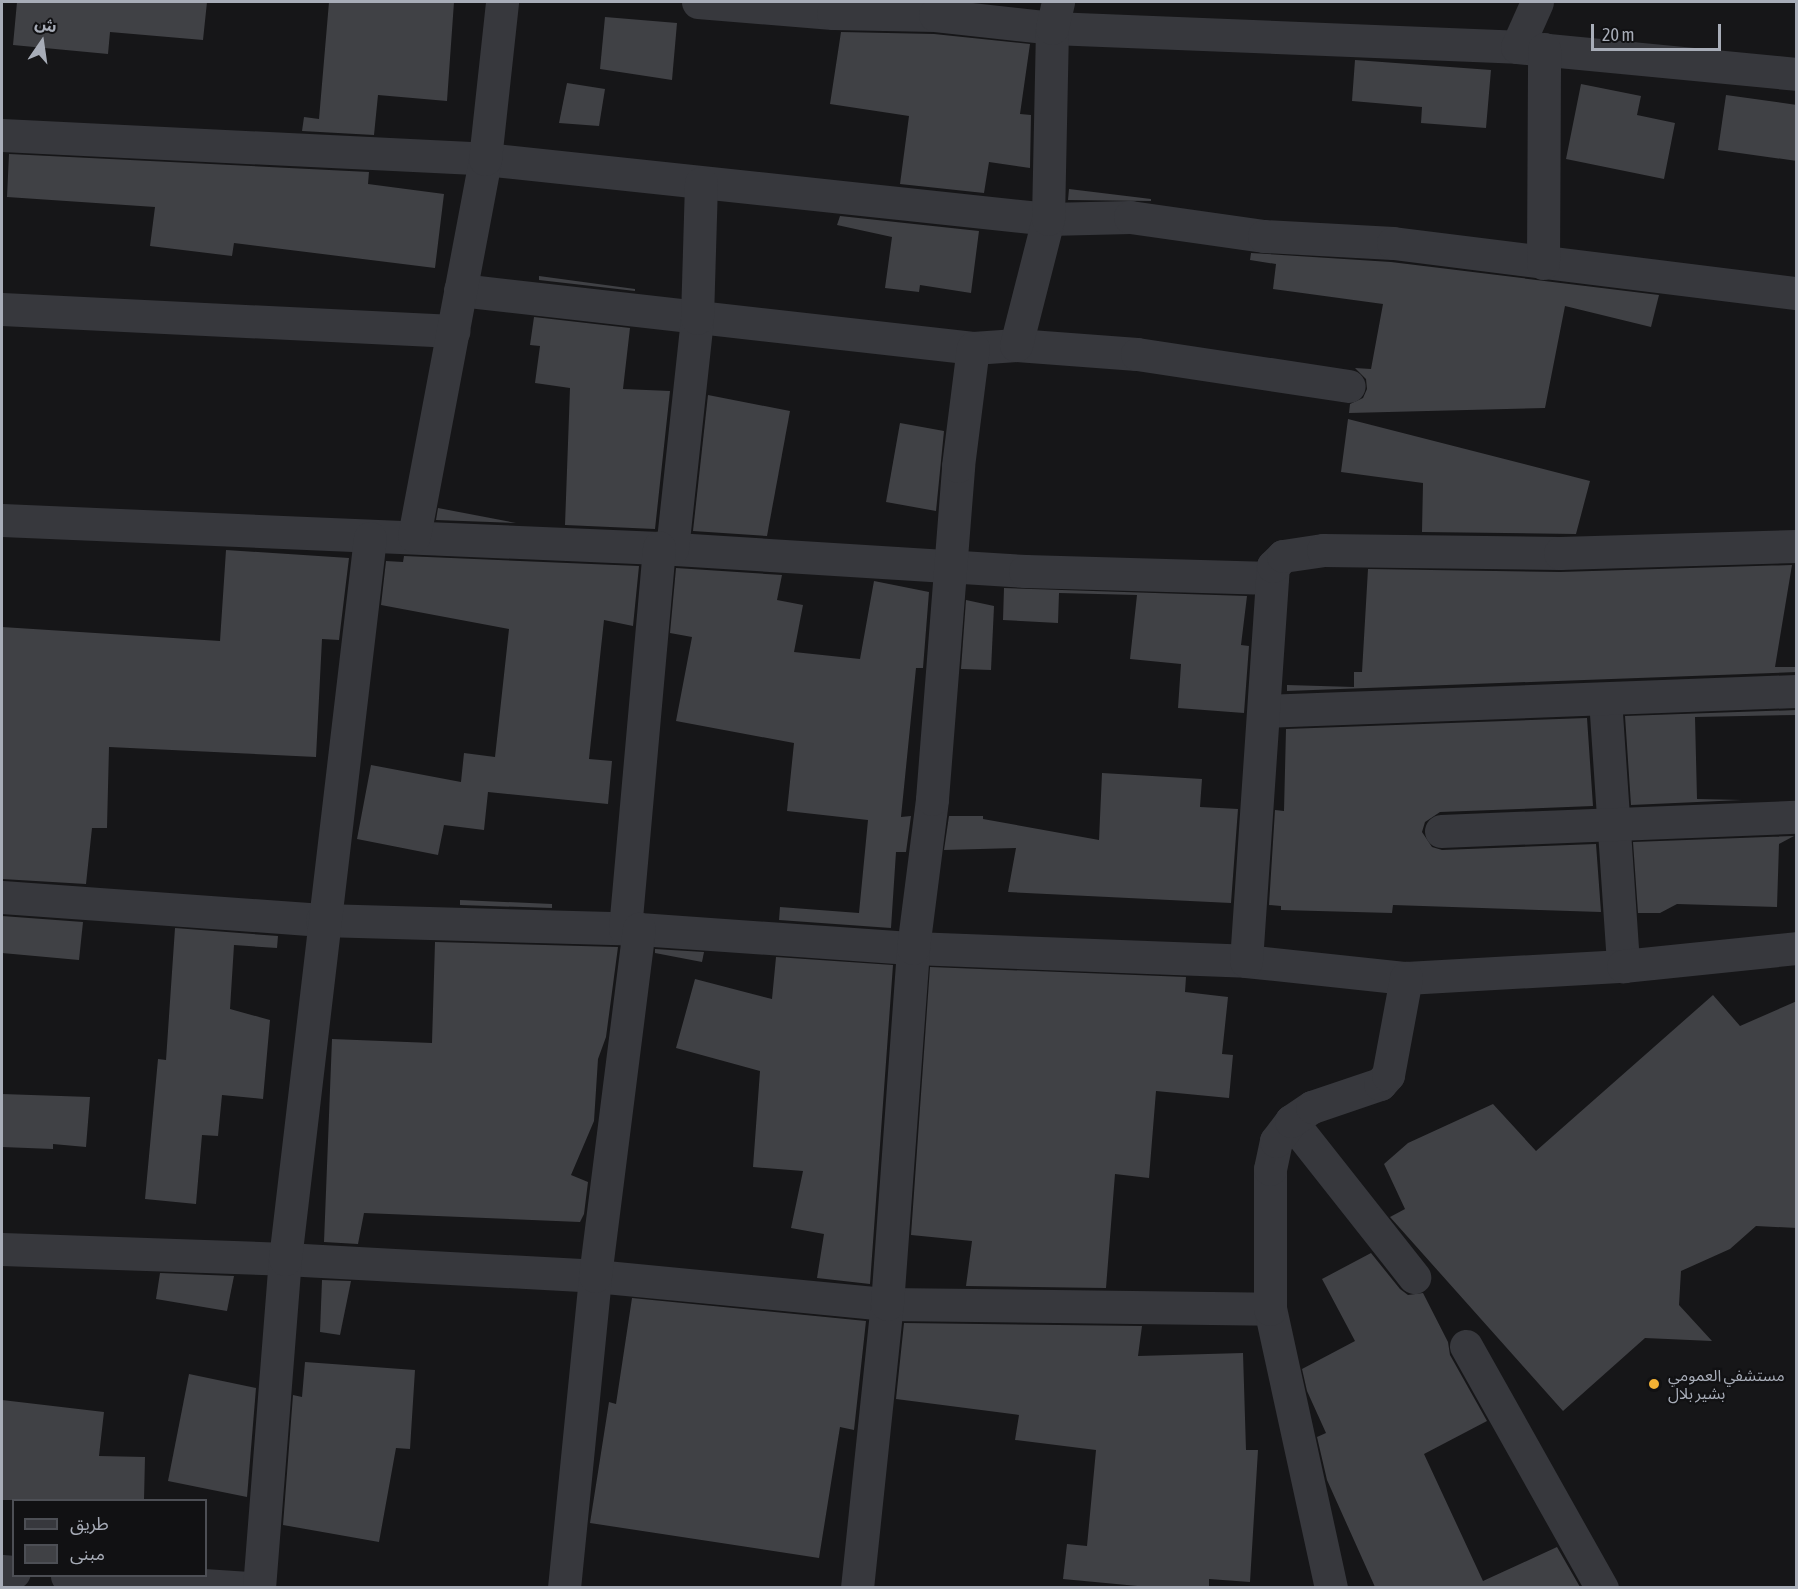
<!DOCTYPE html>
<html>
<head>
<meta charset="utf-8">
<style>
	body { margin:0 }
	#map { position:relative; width:1798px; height:1589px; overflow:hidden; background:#161618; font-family:"Asap Condensed","Noto Sans Arabic",sans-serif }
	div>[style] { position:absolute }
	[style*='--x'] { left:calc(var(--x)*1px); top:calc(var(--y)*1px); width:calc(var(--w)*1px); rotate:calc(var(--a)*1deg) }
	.building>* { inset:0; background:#404145 }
	.minor>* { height:33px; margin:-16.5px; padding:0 16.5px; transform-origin:16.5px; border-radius:16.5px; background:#37383d }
	.dots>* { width:16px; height:16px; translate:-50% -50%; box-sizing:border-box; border:3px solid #111113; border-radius:50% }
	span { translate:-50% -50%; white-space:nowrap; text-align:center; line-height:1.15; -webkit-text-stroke:4.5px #111113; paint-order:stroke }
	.poi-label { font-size:16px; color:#a8adb8 }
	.left { translate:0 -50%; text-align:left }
	.frame { position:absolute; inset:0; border:3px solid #a8adb8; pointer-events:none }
	.legend { position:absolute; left:12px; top:1499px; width:195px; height:78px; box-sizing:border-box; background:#111113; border:2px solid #4d4f55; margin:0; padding:8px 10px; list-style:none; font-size:18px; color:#a8adb8 }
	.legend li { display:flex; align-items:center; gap:12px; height:30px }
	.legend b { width:30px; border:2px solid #4d4f55 }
	.north { position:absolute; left:12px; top:12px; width:60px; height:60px; -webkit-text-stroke:4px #111113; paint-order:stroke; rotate:13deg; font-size:16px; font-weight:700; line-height:24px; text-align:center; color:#a8adb8 }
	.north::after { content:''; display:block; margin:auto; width:21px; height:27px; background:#a8adb8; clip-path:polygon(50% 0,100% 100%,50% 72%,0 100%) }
	.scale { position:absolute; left:1591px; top:24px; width:130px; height:27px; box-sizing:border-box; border:3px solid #a8adb8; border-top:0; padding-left:8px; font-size:18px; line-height:21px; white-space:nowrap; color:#a8adb8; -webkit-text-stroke:4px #111113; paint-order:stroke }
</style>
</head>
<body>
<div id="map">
	<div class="building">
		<div style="clip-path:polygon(17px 2px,207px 2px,203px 40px,110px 32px,108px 54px,13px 45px)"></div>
		<div style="clip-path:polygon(329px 2px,454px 2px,447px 101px,378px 95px,374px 135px,302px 131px,304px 117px,319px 119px)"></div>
		<div style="clip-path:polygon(605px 17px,677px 23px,672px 80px,600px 69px)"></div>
		<div style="clip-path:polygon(841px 32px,934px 34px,1030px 44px,1020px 114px,1031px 115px,1030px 168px,989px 162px,984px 193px,900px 184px,909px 116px,830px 104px)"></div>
		<div style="clip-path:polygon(1355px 60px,1491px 70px,1486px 128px,1421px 123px,1422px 107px,1352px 101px)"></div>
		<div style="clip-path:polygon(567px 83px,605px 89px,599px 126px,559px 123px)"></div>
		<div style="clip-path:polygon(1581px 84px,1641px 96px,1637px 115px,1675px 123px,1664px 179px,1566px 159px)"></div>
		<div style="clip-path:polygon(1726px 95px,1797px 105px,1797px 161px,1718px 150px)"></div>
		<div style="clip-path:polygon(9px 154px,369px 172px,368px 184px,444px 194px,435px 268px,234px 243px,232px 256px,150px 246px,155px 207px,7px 197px)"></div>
		<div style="clip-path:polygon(1069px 189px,1151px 199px,1151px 201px,1068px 200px)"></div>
		<div style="clip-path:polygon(840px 216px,979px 231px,971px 293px,920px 285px,919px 292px,885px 288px,892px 237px,837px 225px)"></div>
		<div style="clip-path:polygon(1251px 253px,1391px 262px,1659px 295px,1651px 327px,1565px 306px,1545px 408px,1349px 413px,1350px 404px,1363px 398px,1367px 389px,1366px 379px,1355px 368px,1371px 369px,1383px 304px,1273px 289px,1276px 264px,1250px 260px)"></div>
		<div style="clip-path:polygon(539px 276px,635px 289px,635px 291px,539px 280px)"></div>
		<div style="clip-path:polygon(534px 317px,630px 328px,623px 389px,670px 391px,655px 529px,565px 525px,570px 388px,535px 383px,540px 346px,530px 345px)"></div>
		<div style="clip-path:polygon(708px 395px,790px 411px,767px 536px,693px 531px)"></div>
		<div style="clip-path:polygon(1348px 419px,1590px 481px,1576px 534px,1422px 532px,1423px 483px,1341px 472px)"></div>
		<div style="clip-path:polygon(900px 423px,944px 431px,936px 511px,886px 502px)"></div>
		<div style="clip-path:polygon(438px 508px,516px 523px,436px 520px)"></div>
		<div style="clip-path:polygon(226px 550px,349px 558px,339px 640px,322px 639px,316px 757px,109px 747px,107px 828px,92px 828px,86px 884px,2px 879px,2px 627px,220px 641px)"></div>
		<div style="clip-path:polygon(404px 556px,639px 566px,633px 626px,604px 620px,589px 759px,612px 761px,608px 804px,488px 792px,484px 830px,444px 825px,438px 855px,357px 839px,371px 765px,461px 782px,464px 753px,495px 757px,509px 629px,381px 605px,386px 561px,403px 562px)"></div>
		<div style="clip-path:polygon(1792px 565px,1775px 667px,1797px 667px,1797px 672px,1287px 691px,1287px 685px,1354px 687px,1354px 672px,1362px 672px,1368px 569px,1560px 572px)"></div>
		<div style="clip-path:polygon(676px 568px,782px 575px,777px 600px,803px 605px,794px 652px,860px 659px,874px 581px,929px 592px,923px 668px,916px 668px,901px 817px,911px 816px,906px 852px,896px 852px,891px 928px,779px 920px,780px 907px,859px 913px,868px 820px,787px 811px,794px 743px,676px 721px,692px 637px,670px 633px)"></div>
		<div style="clip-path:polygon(1004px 588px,1247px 596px,1241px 645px,1249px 646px,1244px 713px,1178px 708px,1181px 664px,1130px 659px,1137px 595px,1059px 593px,1058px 623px,1003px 620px)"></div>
		<div style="clip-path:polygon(966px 600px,994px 606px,991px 670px,961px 669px)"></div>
		<div style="clip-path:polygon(1797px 710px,1797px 715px,1695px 717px,1697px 799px,1742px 800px,1631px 805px,1625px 716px)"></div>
		<div style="clip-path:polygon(1587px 718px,1593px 806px,1440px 812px,1425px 822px,1422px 832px,1432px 847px,1442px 850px,1596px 844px,1601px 912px,1393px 905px,1392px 913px,1281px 910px,1281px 906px,1269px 905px,1275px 810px,1284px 811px,1286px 729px)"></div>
		<div style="clip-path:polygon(1102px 773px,1202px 779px,1200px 807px,1238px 809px,1231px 903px,1008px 892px,1016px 848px,944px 850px,949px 816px,983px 816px,983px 819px,1099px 840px)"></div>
		<div style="clip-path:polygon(1794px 836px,1779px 844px,1777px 907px,1677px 904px,1660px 913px,1638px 913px,1633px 842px)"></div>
		<div style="clip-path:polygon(460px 900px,552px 904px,552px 908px,460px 905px)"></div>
		<div style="clip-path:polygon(2px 916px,83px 922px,79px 960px,2px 953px)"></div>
		<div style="clip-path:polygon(175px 928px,278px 936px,277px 948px,234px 945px,230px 1009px,270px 1020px,263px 1099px,222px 1095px,218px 1136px,202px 1135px,196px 1204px,145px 1199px,158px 1059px,166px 1060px)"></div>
		<div style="clip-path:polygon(435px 942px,618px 947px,606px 1037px,598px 1059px,594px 1121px,571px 1175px,588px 1182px,584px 1214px,580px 1222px,364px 1213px,358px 1244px,324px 1242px,332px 1039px,432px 1043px)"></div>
		<div style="clip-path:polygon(655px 949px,704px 952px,702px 962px,655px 953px)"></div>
		<div style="clip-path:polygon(776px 957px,893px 965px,870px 1284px,817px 1278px,824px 1234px,791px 1228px,803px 1171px,753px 1167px,760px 1071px,676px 1048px,695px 979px,772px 999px)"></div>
		<div style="clip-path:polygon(930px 967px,1186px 977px,1185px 992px,1228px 997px,1222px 1054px,1233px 1055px,1229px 1098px,1156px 1091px,1149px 1178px,1115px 1174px,1106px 1288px,966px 1286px,972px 1241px,911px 1235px)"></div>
		<div style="clip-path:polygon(1713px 995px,1740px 1026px,1797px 1001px,1797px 1228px,1756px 1226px,1730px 1249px,1681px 1271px,1679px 1305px,1712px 1341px,1645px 1338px,1563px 1411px,1390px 1217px,1405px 1209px,1384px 1164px,1408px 1143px,1493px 1104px,1536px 1151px)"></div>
		<div style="clip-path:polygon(2px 1094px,90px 1097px,86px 1147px,53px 1144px,53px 1149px,2px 1147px)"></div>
		<div style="clip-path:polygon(1371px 1253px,1400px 1289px,1408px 1295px,1423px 1293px,1448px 1342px,1450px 1355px,1487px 1421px,1424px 1454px,1483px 1581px,1557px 1547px,1580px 1587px,1375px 1587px,1327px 1480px,1317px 1437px,1326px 1433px,1307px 1391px,1302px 1369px,1355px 1341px,1322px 1279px)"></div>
		<div style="clip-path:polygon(160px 1273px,234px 1276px,227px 1311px,156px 1299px)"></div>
		<div style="clip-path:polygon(322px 1280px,351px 1281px,340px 1335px,320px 1332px)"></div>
		<div style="clip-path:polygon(632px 1298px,866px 1321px,854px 1430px,840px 1427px,819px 1558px,590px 1523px,609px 1402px,616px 1404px)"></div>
		<div style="clip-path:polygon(904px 1323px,1142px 1326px,1138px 1356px,1243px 1353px,1246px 1450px,1258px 1450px,1250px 1582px,1209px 1579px,1209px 1587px,1148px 1587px,1063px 1579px,1067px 1544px,1087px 1546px,1096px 1450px,1015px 1440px,1019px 1415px,896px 1399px)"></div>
		<div style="clip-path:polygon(305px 1362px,415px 1370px,410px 1449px,396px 1448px,379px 1542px,283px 1525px,293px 1395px,302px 1397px)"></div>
		<div style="clip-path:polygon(189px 1374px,256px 1388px,247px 1497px,168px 1481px)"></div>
		<div style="clip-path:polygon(2px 1400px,104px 1412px,99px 1456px,145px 1457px,144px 1500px,2px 1500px)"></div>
	</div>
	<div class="minor">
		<div style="--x:698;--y:2;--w:135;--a:4.7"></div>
		<div style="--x:833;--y:13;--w:102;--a:1.1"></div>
		<div style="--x:935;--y:15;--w:118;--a:6.3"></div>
		<div style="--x:1052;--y:28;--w:465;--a:2.3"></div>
		<div style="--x:1517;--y:47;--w:280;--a:5.5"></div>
		<div style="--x:1517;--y:47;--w:49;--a:-66"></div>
		<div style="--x:2;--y:135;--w:484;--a:2.8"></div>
		<div style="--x:485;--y:159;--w:566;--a:6.08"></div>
		<div style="--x:1048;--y:219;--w:82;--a:-1.4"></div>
		<div style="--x:1130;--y:217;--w:135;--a:8.1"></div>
		<div style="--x:1264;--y:236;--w:129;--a:3.1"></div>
		<div style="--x:1393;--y:243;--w:406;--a:7.1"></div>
		<div style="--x:1543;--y:263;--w:214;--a:-89.7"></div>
		<div style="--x:460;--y:290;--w:516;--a:6.45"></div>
		<div style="--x:973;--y:348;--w:43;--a:-4"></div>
		<div style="--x:1016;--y:345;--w:121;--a:4.3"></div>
		<div style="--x:1137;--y:354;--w:214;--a:8.6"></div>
		<div style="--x:2;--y:309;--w:452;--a:2.8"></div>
		<div style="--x:1016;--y:345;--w:130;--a:-75.7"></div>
		<div style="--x:1048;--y:219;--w:191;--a:-88.8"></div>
		<div style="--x:1052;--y:28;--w:27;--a:-77"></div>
		<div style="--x:2;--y:520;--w:658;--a:2.44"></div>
		<div style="--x:659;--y:548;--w:367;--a:3.6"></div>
		<div style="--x:1025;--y:571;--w:247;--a:1.6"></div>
		<div style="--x:414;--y:536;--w:384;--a:-79.3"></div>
		<div style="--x:485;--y:159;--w:158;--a:-83.8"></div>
		<div style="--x:672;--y:549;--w:232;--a:-83.8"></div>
		<div style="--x:697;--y:318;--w:135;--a:-88.3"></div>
		<div style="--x:1605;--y:699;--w:268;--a:86.1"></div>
		<div style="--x:1265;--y:711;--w:531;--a:-2.16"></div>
		<div style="--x:1441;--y:831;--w:355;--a:-2.3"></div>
		<div style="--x:2;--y:897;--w:321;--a:4.1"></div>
		<div style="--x:322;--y:920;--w:317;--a:1.6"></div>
		<div style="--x:639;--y:929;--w:275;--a:4"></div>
		<div style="--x:913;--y:948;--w:333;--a:2.2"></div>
		<div style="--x:1246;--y:961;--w:161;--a:6.1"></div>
		<div style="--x:1406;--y:978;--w:217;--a:-3.2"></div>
		<div style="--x:1623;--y:966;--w:174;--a:-5.9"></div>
		<div style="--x:625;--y:929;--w:383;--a:-84.9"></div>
		<div style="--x:1246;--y:961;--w:396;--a:-86.1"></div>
		<div style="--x:1273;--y:566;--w:14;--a:-45"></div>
		<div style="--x:1283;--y:556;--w:40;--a:-8.5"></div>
		<div style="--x:1323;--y:550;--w:237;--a:0.7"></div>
		<div style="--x:1560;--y:553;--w:236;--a:-1.7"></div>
		<div style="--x:1291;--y:1121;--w:199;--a:51.7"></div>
		<div style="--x:2;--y:1249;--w:283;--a:2"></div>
		<div style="--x:285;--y:1259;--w:310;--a:3.1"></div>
		<div style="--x:595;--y:1276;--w:293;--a:5.5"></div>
		<div style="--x:887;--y:1304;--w:383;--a:0.7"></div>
		<div style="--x:1466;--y:1346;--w:278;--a:60.7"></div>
		<div style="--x:2;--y:1571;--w:12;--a:5"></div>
		<div style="--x:67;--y:1576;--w:182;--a:3.8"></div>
		<div style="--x:259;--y:1588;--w:330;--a:-85.5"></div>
		<div style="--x:285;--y:1259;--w:726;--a:-83.28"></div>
		<div style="--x:564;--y:1588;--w:314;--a:-84.3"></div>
		<div style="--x:595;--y:1276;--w:350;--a:-82.8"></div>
		<div style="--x:857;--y:1588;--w:286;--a:-84"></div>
		<div style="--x:887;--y:1304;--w:357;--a:-85.8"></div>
		<div style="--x:913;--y:948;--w:150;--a:-82.7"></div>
		<div style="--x:932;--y:799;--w:334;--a:-85.5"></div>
		<div style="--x:958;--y:466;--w:119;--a:-82.8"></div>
		<div style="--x:1331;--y:1588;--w:286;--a:-102.3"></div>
		<div style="--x:1270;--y:1309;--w:140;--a:-90"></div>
		<div style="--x:1270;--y:1169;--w:29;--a:-78"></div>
		<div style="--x:1276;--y:1141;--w:25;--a:-53"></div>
		<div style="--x:1291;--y:1121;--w:25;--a:-34"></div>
		<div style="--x:1312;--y:1107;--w:72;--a:-18.7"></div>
		<div style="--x:1380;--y:1084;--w:12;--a:-48"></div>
		<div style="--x:1388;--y:1075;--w:99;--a:-79.5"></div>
	</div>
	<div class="dots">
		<div style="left:1654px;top:1384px;background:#f2b134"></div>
	</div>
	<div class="poi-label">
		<span class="left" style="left:1668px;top:1384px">مستشفي العمومي<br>بشير بلال</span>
	</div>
	<div class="frame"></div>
	<ul class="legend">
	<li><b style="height:8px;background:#37383d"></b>طريق</li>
	<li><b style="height:16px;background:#404145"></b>مبنى</li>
	</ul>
	<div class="north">ش</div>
	<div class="scale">20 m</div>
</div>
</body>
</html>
